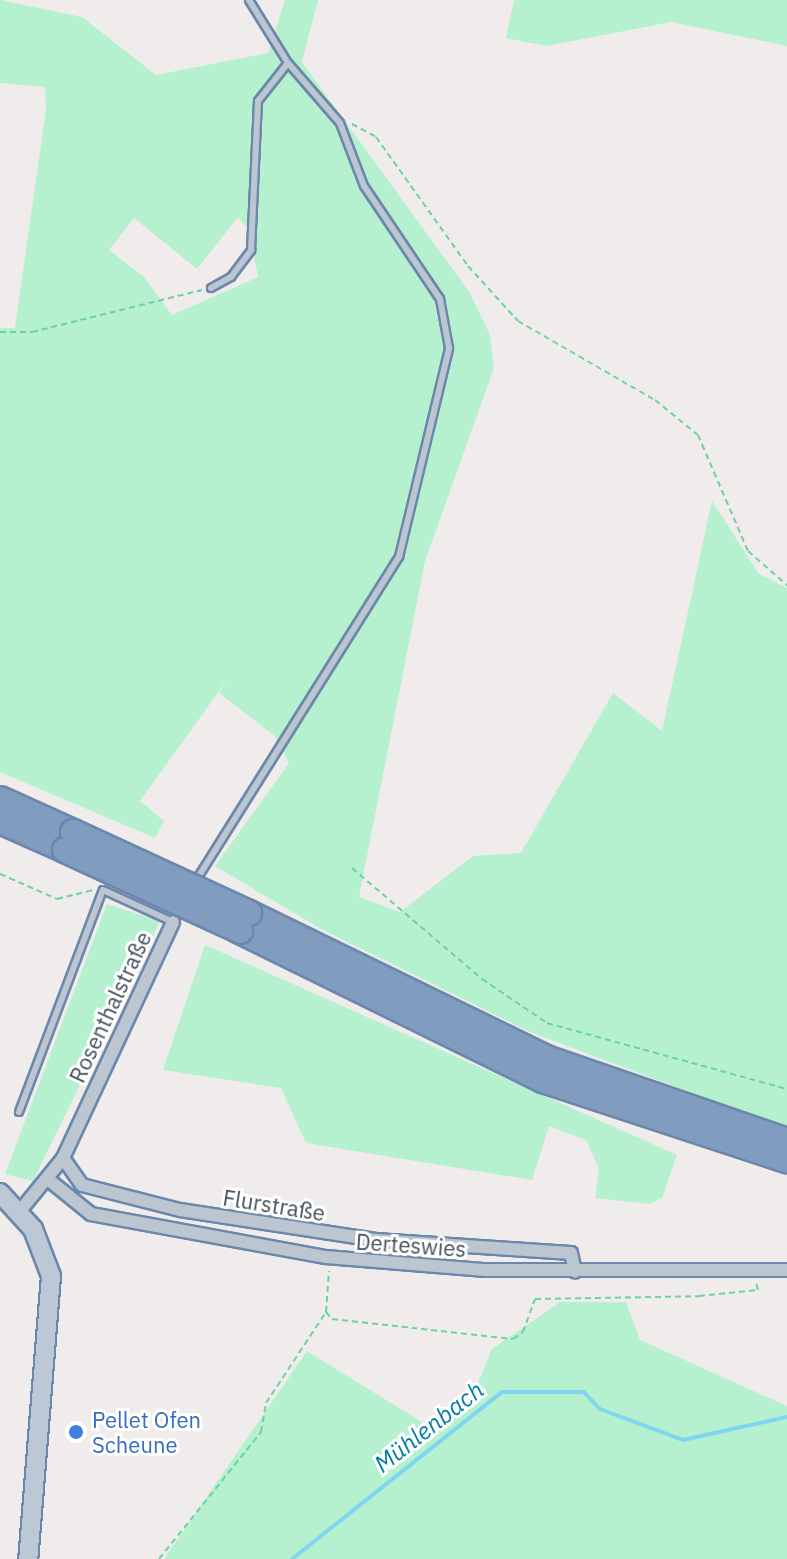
<!DOCTYPE html>
<html>
<head>
<meta charset="utf-8">
<style>
	body { margin:0 }
	#map { position:relative; width:787px; height:1559px; overflow:hidden; background:#efeceb; font-family:"IBM Plex Sans",sans-serif }
	div>[style] { position:absolute }
	[style*='--x'] { left:calc(var(--x)*1px); top:calc(var(--y)*1px); width:calc(var(--w)*1px); rotate:calc(var(--a)*1deg) }
	.green>* { inset:0; background:#b6f1cf }
	.stream>* { height:4px; margin:-2px; padding:0 2px; transform-origin:2px; border-radius:2px; background:#80d5f1 }
	.path>* { height:2px; margin-top:-1px; transform-origin:0; background:repeating-linear-gradient(90deg,#6cd1a3 0 6px,transparent 0 10px) }
	.roads { filter:drop-shadow(2px 0 #6b87ab) drop-shadow(-2px 0 #6b87ab) drop-shadow(0 2px #6b87ab) drop-shadow(0 -2px #6b87ab) }
	.lane>* { height:6px; margin:-3px; padding:0 3px; transform-origin:3px; border-radius:3px; background:#bbc6d0 }
	.street>* { height:12px; margin:-6px; padding:0 6px; transform-origin:6px; border-radius:6px; background:#bbc6d0 }
	.secondary>* { height:18px; margin:-9px; padding:0 9px; transform-origin:9px; border-radius:9px; background:#bdc8d7 }
	.highway>* { height:24px; margin:-12px; padding:0 12px; transform-origin:12px; border-radius:12px; background:#809cbf }
	.bridges { filter:drop-shadow(2px 0 #6b87ab) drop-shadow(-2px 0 #6b87ab) drop-shadow(0 2px #6b87ab) drop-shadow(0 -2px #6b87ab) }
	.highway-bridge>* { height:24px; margin:-12px; padding:0 12px; transform-origin:12px; border-radius:12px; background:#809cbf }
	.dots>* { width:22px; height:22px; translate:-50% -50%; box-sizing:border-box; border:4px solid #fff; border-radius:50% }
	span { translate:-50% -50%; white-space:nowrap; text-align:center; line-height:1.15; -webkit-text-stroke:6px #fff; paint-order:stroke }
	.street-label { font-size:22px; color:#434f5a }
	.shop-label { font-size:22px; color:#366cbe }
	.left { translate:0 -50%; text-align:left }
	.water-label { font-size:24px; color:#047da5; font-style:italic }
</style>
</head>
<body>
<div id="map">
	<div class="green">
		<div style="clip-path:polygon(evenodd,0 0,82px 17px,156px 75px,268px 53px,285px 0,318px 0,302px 62px,470px 293px,490px 335px,494px 368px,425px 561px,359px 897px,400px 912px,473px 856px,521px 853px,613px 693px,662px 731px,712px 501px,759px 574px,787px 588px,787px 1129px,530px 1032px,321px 929px,215px 866px,289px 763px,275px 736px,219px 693px,230px 676px,140px 801px,164px 821px,155px 838px,0 772px,0 328px,15px 328px,46px 109px,45px 87px,0 83px,0 0,238px 217px,249px 231px,258px 277px,172px 315px,144px 277px,109px 250px,134px 218px,197px 269px,238px 217px)"></div>
		<div style="clip-path:polygon(514px 0,787px 0,787px 46px,671px 22px,547px 46px,506px 38px)"></div>
		<div style="clip-path:polygon(107px 904px,160px 921px,33px 1181px,5px 1174px)"></div>
		<div style="clip-path:polygon(205px 945px,677px 1155px,662px 1198px,649px 1204px,595px 1198px,599px 1168px,586px 1140px,549px 1126px,532px 1180px,306px 1143px,281px 1088px,163px 1070px)"></div>
		<div style="clip-path:polygon(560px 1302px,626px 1302px,640px 1340px,787px 1406px,787px 1559px,164px 1559px,307px 1351px,436px 1431px,470px 1403px,492px 1349px)"></div>
	</div>
	<div class="stream">
		<div style="--x:292;--y:1559;--w:268;--a:-38.5"></div>
		<div style="--x:502;--y:1392;--w:82;--a:0"></div>
		<div style="--x:584;--y:1392;--w:23;--a:47"></div>
		<div style="--x:600;--y:1409;--w:89;--a:20.5"></div>
		<div style="--x:683;--y:1440;--w:107;--a:-12.5"></div>
	</div>
	<div class="path">
		<div style="--x:352;--y:124;--w:27;--a:28"></div>
		<div style="--x:376;--y:137;--w:158;--a:54.5"></div>
		<div style="--x:468;--y:266;--w:74;--a:47.7"></div>
		<div style="--x:518;--y:321;--w:158;--a:30"></div>
		<div style="--x:655;--y:400;--w:55;--a:39.1"></div>
		<div style="--x:698;--y:435;--w:126;--a:66.7"></div>
		<div style="--x:748;--y:551;--w:52;--a:41.1"></div>
		<div style="--x:0;--y:332;--w:32;--a:0"></div>
		<div style="--x:32;--y:332;--w:175;--a:-13.9"></div>
		<div style="--x:352;--y:868;--w:171;--a:40.5"></div>
		<div style="--x:482;--y:979;--w:78;--a:34.1"></div>
		<div style="--x:547;--y:1023;--w:249;--a:15.4"></div>
		<div style="--x:0;--y:874;--w:62;--a:23.7"></div>
		<div style="--x:57;--y:899;--w:38;--a:-14"></div>
		<div style="--x:326;--y:1312;--w:9;--a:49"></div>
		<div style="--x:332;--y:1319;--w:182;--a:6.3"></div>
		<div style="--x:513;--y:1339;--w:12;--a:-35"></div>
		<div style="--x:523;--y:1332;--w:35;--a:-70"></div>
		<div style="--x:535;--y:1299;--w:164;--a:-1"></div>
		<div style="--x:699;--y:1296;--w:59;--a:-5.8"></div>
		<div style="--x:758;--y:1290;--w:8;--a:-104"></div>
		<div style="--x:159;--y:1559;--w:163;--a:-51.2"></div>
		<div style="--x:261;--y:1432;--w:29;--a:-80"></div>
		<div style="--x:266;--y:1403;--w:109;--a:-56.6"></div>
		<div style="--x:326;--y:1312;--w:41;--a:-85.8"></div>
	</div>
	<div class="roads">
		<div class="lane">
			<div style="--x:211;--y:288;--w:23;--a:-29"></div>
			<div style="--x:231;--y:277;--w:34;--a:-53"></div>
			<div style="--x:251;--y:250;--w:149;--a:-87.3"></div>
			<div style="--x:258;--y:101;--w:48;--a:-51.7"></div>
			<div style="--x:195;--y:882;--w:384;--a:-57.9"></div>
			<div style="--x:399;--y:557;--w:215;--a:-76.5"></div>
			<div style="--x:449;--y:348;--w:50;--a:-100.4"></div>
			<div style="--x:440;--y:299;--w:136;--a:-123.9"></div>
			<div style="--x:364;--y:186;--w:67;--a:-110.9"></div>
			<div style="--x:340;--y:123;--w:79;--a:-130.9"></div>
			<div style="--x:288;--y:63;--w:74;--a:-121.8"></div>
			<div style="--x:19;--y:1112;--w:237;--a:-69.3"></div>
			<div style="--x:103;--y:890;--w:77;--a:24.6"></div>
			<div style="--x:173;--y:922;--w:15;--a:-62"></div>
		</div>
		<div class="street">
			<div style="--x:63;--y:1158;--w:33;--a:55"></div>
			<div style="--x:82;--y:1185;--w:101;--a:14.3"></div>
			<div style="--x:180;--y:1210;--w:198;--a:8.7"></div>
			<div style="--x:376;--y:1240;--w:195;--a:3.8"></div>
			<div style="--x:571;--y:1253;--w:19;--a:78"></div>
			<div style="--x:49;--y:1180;--w:54;--a:39"></div>
			<div style="--x:91;--y:1214;--w:239;--a:10.4"></div>
			<div style="--x:326;--y:1257;--w:160;--a:4.7"></div>
			<div style="--x:485;--y:1270;--w:302;--a:0"></div>
			<div style="--x:20;--y:1211;--w:68;--a:-50.9"></div>
			<div style="--x:63;--y:1158;--w:260;--a:-65"></div>
		</div>
		<div class="secondary">
			<div style="--x:0;--y:1193;--w:49;--a:47.5"></div>
			<div style="--x:33;--y:1229;--w:50;--a:69"></div>
			<div style="--x:51;--y:1276;--w:284;--a:94.6"></div>
		</div>
		<div class="highway">
			<div style="--x:0;--y:799;--w:80;--a:24.3"></div>
			<div style="--x:0;--y:821;--w:71;--a:24"></div>
			<div style="--x:249;--y:913;--w:331;--a:26"></div>
			<div style="--x:546;--y:1058;--w:255;--a:19"></div>
			<div style="--x:240;--y:931;--w:338;--a:26.2"></div>
			<div style="--x:543;--y:1080;--w:257;--a:18.2"></div>
		</div>
	</div>
	<div class="bridges">
		<div class="highway-bridge">
			<div style="--x:73;--y:832;--w:194;--a:24.7"></div>
			<div style="--x:65;--y:850;--w:193;--a:24.8"></div>
		</div>
	</div>
	<div class="dots">
		<div style="left:76px;top:1432px;background:#3f7fe0"></div>
	</div>
	<div class="street-label">
		<span style="left:110px;top:1007px;rotate:-65deg">Rosenthalstraße</span>
		<span style="left:274px;top:1205px;rotate:9deg">Flurstraße</span>
		<span style="left:411px;top:1245px;rotate:4deg">Derteswies</span>
	</div>
	<div class="shop-label">
		<span class="left" style="left:92px;top:1432px">Pellet Ofen<br>Scheune</span>
	</div>
	<div class="water-label">
		<span style="left:429px;top:1427px;rotate:-38deg">Mühlenbach</span>
	</div>
</div>
</body>
</html>
